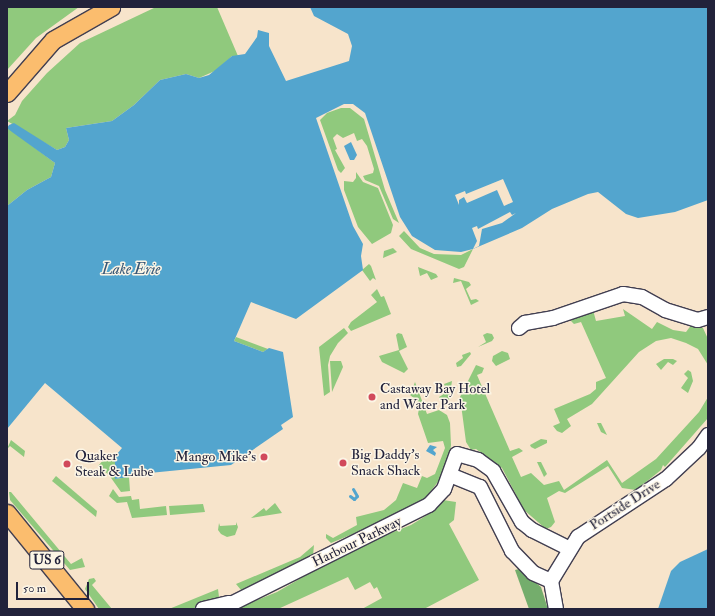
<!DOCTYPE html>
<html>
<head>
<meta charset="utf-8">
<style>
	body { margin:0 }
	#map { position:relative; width:715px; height:616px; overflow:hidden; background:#f7e4cb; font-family:"IM FELL Double Pica",serif }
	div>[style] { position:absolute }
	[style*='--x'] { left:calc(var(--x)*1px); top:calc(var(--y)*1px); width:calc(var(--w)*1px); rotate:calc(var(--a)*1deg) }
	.green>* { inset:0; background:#90c97d }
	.forest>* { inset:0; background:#74ad6c }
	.water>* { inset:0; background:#53a5ce }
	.pier>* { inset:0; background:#f7e4cb }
	.stream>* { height:3px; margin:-1.5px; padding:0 1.5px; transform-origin:1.5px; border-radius:1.5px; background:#53a5ce }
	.roads { filter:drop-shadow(1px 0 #423f51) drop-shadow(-1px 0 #423f51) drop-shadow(0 1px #423f51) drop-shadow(0 -1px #423f51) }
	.minor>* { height:14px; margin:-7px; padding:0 7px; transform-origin:7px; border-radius:7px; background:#fff }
	.major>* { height:17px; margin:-8.5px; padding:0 8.5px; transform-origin:8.5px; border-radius:8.5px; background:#fbbd6e }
	.dots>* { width:11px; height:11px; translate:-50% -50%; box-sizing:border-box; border:2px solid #fcf5e5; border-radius:50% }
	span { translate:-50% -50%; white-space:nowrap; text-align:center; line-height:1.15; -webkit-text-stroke:3px #fcf5e5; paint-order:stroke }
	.shield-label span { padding:1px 3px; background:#fcf5e5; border:1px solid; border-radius:3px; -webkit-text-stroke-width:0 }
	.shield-label { font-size:13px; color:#22223b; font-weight:700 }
	.poi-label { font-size:14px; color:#22223b }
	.left { translate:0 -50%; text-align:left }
	.right { translate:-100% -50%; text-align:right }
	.street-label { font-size:14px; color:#22223b }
	.water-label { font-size:15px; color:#365676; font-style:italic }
	.frame { position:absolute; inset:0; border:8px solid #22223b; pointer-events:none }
	.scale { position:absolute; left:16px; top:582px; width:73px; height:18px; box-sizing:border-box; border:2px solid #22223b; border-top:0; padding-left:5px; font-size:12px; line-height:14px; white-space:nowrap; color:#22223b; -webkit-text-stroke:3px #fcf5e5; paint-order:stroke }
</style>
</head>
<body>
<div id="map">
	<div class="green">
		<div style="clip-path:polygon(7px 7px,79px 7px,36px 38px,7px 70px)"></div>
		<div style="clip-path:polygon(156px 7px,217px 7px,238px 56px,232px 56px,217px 70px,199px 78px,186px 74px,160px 80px,134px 105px,112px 121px,66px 128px,69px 140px,65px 147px,57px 150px,7px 121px,15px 115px,22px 101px,47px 73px,80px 43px)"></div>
		<div style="clip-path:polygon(341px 108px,350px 108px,364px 119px,385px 190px,399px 223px,393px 219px,379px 186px,365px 180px,363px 176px,373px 173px,374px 169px,367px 146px,362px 139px,357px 141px,354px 133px,343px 138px,337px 134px,333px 138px,337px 149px,335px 150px,345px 168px,341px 173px,338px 170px,320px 120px,327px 113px)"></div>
		<div style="clip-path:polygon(7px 127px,55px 163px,51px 177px,27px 190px,7px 206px)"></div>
		<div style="clip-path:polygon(356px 172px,363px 182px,378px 188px,393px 225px,391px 233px,372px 244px,358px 227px,344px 190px,344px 181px,353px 182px,356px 178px)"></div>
		<div style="clip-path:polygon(404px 231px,420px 248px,434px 254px,461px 255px,473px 249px,464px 267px,459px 269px,411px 249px,399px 236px)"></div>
		<div style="clip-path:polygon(393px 248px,397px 252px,383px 258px,384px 251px)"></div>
		<div style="clip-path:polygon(369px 264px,371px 266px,376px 280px,373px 278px,370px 281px,362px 270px)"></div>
		<div style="clip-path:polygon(418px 267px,436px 274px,438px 277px,431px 280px,427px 273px,420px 276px)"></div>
		<div style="clip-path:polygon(454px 278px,469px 282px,471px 285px,466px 289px,471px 300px,476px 299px,479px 301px,471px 305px,461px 281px,453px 283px)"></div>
		<div style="clip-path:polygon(377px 289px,381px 297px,384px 296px,391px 314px,351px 331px,348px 327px,351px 322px,377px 302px,371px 295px)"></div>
		<div style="clip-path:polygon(623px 309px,652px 329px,657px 322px,673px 330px,686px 332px,692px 324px,703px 328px,708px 339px,708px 365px,698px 349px,686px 343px,671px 338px,656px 341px,639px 352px,592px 404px,567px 419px,571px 426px,562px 433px,557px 431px,553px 426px,560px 423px,554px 409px,590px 394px,596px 389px,596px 382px,606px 378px,581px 322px,574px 324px,571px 321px,574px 314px,593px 310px,596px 321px,625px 316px)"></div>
		<div style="clip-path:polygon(344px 328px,348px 333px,338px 343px,330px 356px,328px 365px,330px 392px,324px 396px,319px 347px)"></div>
		<div style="clip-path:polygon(398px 333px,402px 334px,407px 347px,399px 351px,408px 369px,404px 373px,382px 362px,379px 356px,399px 350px,396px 335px)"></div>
		<div style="clip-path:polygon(487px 333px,492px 334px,494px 338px,492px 341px,478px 347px,486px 342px,483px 335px)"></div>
		<div style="clip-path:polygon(236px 337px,268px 349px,263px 352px,234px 341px)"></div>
		<div style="clip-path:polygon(502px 351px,508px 353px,510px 359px,496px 366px,492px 361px,493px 356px)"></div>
		<div style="clip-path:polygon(470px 352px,471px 354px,461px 366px,457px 367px,456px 363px,463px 358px,462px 355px)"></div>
		<div style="clip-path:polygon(664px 359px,673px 359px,677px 361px,673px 365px,668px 362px,661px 370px,656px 364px)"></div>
		<div style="clip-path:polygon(330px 361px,341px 361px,343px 367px,332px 392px)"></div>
		<div style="clip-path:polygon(476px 365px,484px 368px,482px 373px,477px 375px,510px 451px,519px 448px,523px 451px,512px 457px,521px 477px,531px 473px,544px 485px,559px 481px,564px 490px,607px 460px,622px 483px,656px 459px,699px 412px,708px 397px,708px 418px,665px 467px,663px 465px,661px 470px,636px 490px,622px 488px,608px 466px,565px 493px,559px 491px,547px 498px,555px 522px,551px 527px,546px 529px,524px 510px,502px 468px,476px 449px,471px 450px,466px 442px,460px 397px)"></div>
		<div style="clip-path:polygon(688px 370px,691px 372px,693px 381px,688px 393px,681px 388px,688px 378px,684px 374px)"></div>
		<div style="clip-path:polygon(452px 381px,449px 400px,443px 402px,439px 397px,447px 392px,444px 384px)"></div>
		<div style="clip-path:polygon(415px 382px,427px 414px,439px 410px,447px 415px,450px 423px,451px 445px,449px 460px,441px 478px,423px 501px,394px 517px,331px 543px,326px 538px,326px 534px,333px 538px,357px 525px,356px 517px,384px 510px,396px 500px,403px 483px,417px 488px,422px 476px,427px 478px,435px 474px,445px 448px,443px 441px,428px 443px,418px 414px,420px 403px,410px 395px)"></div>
		<div style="clip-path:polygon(597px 423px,601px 423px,607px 435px,601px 432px)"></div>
		<div style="clip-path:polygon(541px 439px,547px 440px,547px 443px,535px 449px,531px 447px,530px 445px)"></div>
		<div style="clip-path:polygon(11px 440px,25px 451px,24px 457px,10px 446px,7px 449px)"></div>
		<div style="clip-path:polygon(106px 457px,115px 462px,115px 479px,129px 477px,130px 491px,121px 492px,109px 475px,98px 466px)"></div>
		<div style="clip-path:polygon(537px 462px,541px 462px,547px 474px,544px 477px)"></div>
		<div style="clip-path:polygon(56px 476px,97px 511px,96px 517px,52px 481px)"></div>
		<div style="clip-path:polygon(113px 489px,119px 497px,131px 496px,132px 500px,139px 499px,140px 509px,166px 506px,167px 515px,132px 518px,127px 502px,117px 503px,109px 496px)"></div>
		<div style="clip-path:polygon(9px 492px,11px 492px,71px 564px,82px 558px,85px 567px,70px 570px,10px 500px)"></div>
		<div style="clip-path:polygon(443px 500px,456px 502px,454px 520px,449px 524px,479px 580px,424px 609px,362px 609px,382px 598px,377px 587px,374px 589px,370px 582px,355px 590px,348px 577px,278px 609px,235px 609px,277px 592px,353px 548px,411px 525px,432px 512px)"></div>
		<div style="clip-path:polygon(275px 503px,282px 513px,251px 518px,264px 508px,266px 511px)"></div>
		<div style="clip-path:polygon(203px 504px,205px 512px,170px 515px,169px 506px)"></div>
		<div style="clip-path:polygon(236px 522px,238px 527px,235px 535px,227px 537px,221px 534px,218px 530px,219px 523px,220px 526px,236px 525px)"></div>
		<div style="clip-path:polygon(314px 545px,313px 556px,247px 590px,241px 590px,236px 584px,300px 557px)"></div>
		<div style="clip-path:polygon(94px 578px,96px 581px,92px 585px,112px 609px,99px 609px,85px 589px,89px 579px)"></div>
		<div style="clip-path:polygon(218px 589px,219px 597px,215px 601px,193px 609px,169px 609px)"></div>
	</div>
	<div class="forest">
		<div style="clip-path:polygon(519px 569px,541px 587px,548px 609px,529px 609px,515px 570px)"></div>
	</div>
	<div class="water">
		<div style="clip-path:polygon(310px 7px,708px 7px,708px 200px,675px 212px,638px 218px,626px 214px,598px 192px,588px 194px,552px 209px,522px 228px,473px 249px,461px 252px,435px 250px,412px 236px,400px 217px,365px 113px,353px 104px,344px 104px,316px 118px,353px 226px,363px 244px,361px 256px,363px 270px,296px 319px,251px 302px,234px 341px,263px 352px,269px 348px,283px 352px,293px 417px,281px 425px,283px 429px,231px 465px,129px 475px,129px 477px,115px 479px,115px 462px,112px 460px,122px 448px,45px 383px,7px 429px,7px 206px,27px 190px,51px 177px,55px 163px,12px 132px,7px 128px,9px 125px,14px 123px,57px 150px,65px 147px,69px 140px,66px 128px,112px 121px,134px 105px,160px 80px,186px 74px,199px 78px,209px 75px,232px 56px,245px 54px,257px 37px,258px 30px,269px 33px,269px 46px,286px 81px,349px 61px,352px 46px,348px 34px,314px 16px)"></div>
		<div style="clip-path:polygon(351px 142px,357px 155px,354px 160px,350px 160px,344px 146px)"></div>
		<div style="clip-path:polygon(430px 445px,437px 447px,433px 450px,436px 453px,435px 456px,426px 451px)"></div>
		<div style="clip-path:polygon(708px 549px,708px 609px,658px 609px,671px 571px,680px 562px)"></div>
	</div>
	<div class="pier">
		<div style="clip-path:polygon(503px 179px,513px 202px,504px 206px,497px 190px,467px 203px,464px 197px,459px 200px,459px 205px,455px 195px,465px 191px,466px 194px)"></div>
		<div style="clip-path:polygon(510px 212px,512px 215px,516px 213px,502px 223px,482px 229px,479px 246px,473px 249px,477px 241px,472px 228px,477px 226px,478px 229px)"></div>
	</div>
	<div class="stream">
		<div style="--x:350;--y:496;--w:5;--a:37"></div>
		<div style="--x:354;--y:499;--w:4;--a:-45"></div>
		<div style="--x:357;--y:496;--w:8;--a:-120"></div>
	</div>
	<div class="roads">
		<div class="minor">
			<div style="--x:519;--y:328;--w:8;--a:-40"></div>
			<div style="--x:525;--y:323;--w:28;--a:-10"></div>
			<div style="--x:553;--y:318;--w:74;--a:-18.9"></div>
			<div style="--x:623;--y:294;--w:19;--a:9"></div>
			<div style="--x:642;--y:297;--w:26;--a:29"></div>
			<div style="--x:665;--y:310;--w:34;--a:17"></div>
			<div style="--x:698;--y:320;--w:10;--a:-17"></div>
			<div style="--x:450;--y:475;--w:32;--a:22"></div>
			<div style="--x:480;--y:487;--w:72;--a:63.4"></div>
			<div style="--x:512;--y:551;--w:30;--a:46"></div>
			<div style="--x:533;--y:573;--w:20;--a:24"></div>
			<div style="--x:551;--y:581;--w:52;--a:-58.5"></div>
			<div style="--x:578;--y:537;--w:105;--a:-33.4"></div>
			<div style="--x:666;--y:479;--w:45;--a:-43.2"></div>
			<div style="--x:699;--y:448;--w:16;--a:-55"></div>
			<div style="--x:551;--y:581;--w:28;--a:80"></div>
			<div style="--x:203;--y:609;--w:27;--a:-13"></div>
			<div style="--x:221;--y:609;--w:233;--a:-26.6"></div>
			<div style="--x:429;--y:505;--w:22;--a:-47"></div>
			<div style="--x:444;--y:489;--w:37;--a:-70"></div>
			<div style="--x:457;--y:454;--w:22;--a:16"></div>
			<div style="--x:478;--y:460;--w:19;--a:36"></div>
			<div style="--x:493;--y:471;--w:59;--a:60.4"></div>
			<div style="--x:522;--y:522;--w:13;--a:39"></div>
			<div style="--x:532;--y:530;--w:42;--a:26.6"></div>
		</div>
		<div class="major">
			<div style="--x:7;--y:93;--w:70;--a:-49"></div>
			<div style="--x:53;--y:40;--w:67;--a:-29.6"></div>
			<div style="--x:7;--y:513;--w:124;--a:50.9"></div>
		</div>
	</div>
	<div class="dots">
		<div style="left:372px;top:397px;background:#d1495b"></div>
		<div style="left:264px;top:457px;background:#d1495b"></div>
		<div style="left:343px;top:463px;background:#d1495b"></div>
		<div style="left:67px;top:464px;background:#d1495b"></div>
	</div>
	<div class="shield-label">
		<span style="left:47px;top:560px">US 6</span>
	</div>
	<div class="poi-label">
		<span class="left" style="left:380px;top:397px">Castaway Bay Hotel<br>and Water Park</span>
		<span class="left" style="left:351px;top:463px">Big Daddy's<br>Snack Shack</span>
		<span class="left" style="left:75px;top:464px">Quaker<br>Steak &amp; Lube</span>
		<span class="right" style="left:256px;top:457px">Mango Mike's</span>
	</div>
	<div class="street-label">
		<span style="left:625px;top:505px;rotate:-33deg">Portside Drive</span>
		<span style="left:357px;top:542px;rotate:-26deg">Harbour Parkway</span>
	</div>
	<div class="water-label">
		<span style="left:131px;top:270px">Lake Erie</span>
	</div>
	<div class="frame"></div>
	<div class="scale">50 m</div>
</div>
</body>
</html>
